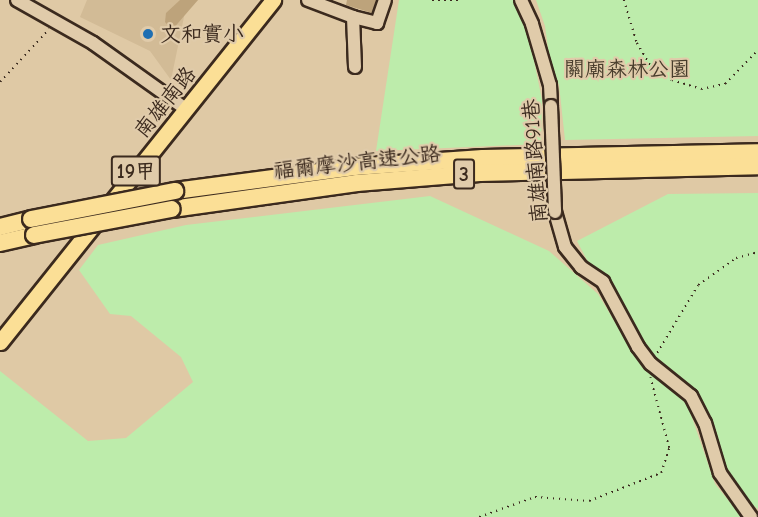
<!DOCTYPE html>
<html>
<head>
<meta charset="utf-8">
<style>
	body { margin:0 }
	#map { position:relative; width:758px; height:517px; overflow:hidden; background:#dfc9a5; font-family:"Comic Neue","LXGW WenKai TC",sans-serif }
	div>[style] { position:absolute }
	[style*='--x'] { left:calc(var(--x)*1px); top:calc(var(--y)*1px); width:calc(var(--w)*1px); rotate:calc(var(--a)*1deg) }
	.built>* { inset:0; background:#d2bb96 }
	.green>* { inset:0; background:#bdecab }
	.building>* { inset:0; background:#bda37b }
	.path>* { height:1.5px; margin-top:-0.75px; transform-origin:0; background:repeating-linear-gradient(90deg,#3b2a1e 0 1.5px,transparent 0 6px) }
	.roads { filter:drop-shadow(2px 0 #3b2a1e) drop-shadow(-2px 0 #3b2a1e) drop-shadow(0 2px #3b2a1e) drop-shadow(0 -2px #3b2a1e) }
	.minor>* { height:12px; margin:-6px; padding:0 6px; transform-origin:6px; border-radius:6px; background:#e0cbaa }
	.major>* { height:15px; margin:-7.5px; padding:0 7.5px; transform-origin:7.5px; border-radius:7.5px; background:#fbdf96 }
	.highway>* { height:16px; margin:-8px; padding:0 8px; transform-origin:8px; border-radius:8px; background:#fbdf96 }
	.bridges { filter:drop-shadow(2px 0 #3b2a1e) drop-shadow(-2px 0 #3b2a1e) drop-shadow(0 2px #3b2a1e) drop-shadow(0 -2px #3b2a1e) }
	.minor-bridge>* { height:12px; margin:-6px; padding:0 6px; transform-origin:6px; border-radius:6px; background:#e0cbaa }
	.highway-bridge>* { height:16px; margin:-8px; padding:0 8px; transform-origin:8px; border-radius:8px; background:#fbdf96 }
	.dots>* { width:16px; height:16px; translate:-50% -50%; box-sizing:border-box; border:3px solid #e0cbaa; border-radius:50% }
	span { translate:-50% -50%; white-space:nowrap; text-align:center; line-height:1.15; -webkit-text-stroke:4.5px #e0cbaa; paint-order:stroke }
	.shield-label span { padding:2px 4px; background:#e0cbaa; border:2px solid; border-radius:4px; -webkit-text-stroke-width:0 }
	.shield-label { font-size:20px; color:#3b2a1e; font-weight:700 }
	.poi-label { font-size:21px; color:#3b2a1e }
	.left { translate:0 -50%; text-align:left }
	.park-label { font-size:21px; color:#483d2c }
	.street-label { font-size:21px; color:#3b2a1e }
</style>
</head>
<body>
<div id="map">
	<div class="built">
		<div style="clip-path:polygon(87px 0,198px 0,185px 12px,171px 80px,150px 51px,80px 17px)"></div>
	</div>
	<div class="green">
		<div style="clip-path:polygon(399px 0,517px 0,527px 26px,542px 100px,541px 144px,376px 151px)"></div>
		<div style="clip-path:polygon(536px 0,758px 0,758px 136px,565px 140px,559px 85px,550px 63px,545px 26px)"></div>
		<div style="clip-path:polygon(758px 193px,758px 509px,747px 501px,726px 468px,714px 426px,695px 389px,645px 350px,612px 281px,588px 262px,577px 241px,668px 194px)"></div>
		<div style="clip-path:polygon(430px 196px,549px 251px,598px 294px,642px 367px,673px 389px,688px 406px,715px 484px,742px 517px,0 517px,0 371px,88px 441px,126px 438px,193px 382px,181px 357px,131px 316px,110px 314px,79px 270px,98px 245px,186px 225px)"></div>
	</div>
	<div class="building">
		<div style="clip-path:polygon(180px 0,198px 0,172px 30px,165px 22px,166px 13px)"></div>
		<div style="clip-path:polygon(347px 0,376px 0,372px 13px,346px 5px)"></div>
	</div>
	<div class="path">
		<div style="--x:432;--y:0;--w:29;--a:0"></div>
		<div style="--x:624;--y:0;--w:45;--a:73.2"></div>
		<div style="--x:637;--y:43;--w:27;--a:59"></div>
		<div style="--x:651;--y:66;--w:25;--a:34"></div>
		<div style="--x:672;--y:80;--w:30;--a:17"></div>
		<div style="--x:701;--y:89;--w:25;--a:-12"></div>
		<div style="--x:725;--y:84;--w:47;--a:-45.9"></div>
		<div style="--x:0;--y:82;--w:72;--a:-47.2"></div>
		<div style="--x:657;--y:353;--w:79;--a:-58.9"></div>
		<div style="--x:698;--y:285;--w:47;--a:-35.4"></div>
		<div style="--x:736;--y:258;--w:23;--a:-15"></div>
		<div style="--x:479;--y:517;--w:59;--a:-19.7"></div>
		<div style="--x:535;--y:497;--w:54;--a:4.2"></div>
		<div style="--x:589;--y:501;--w:77;--a:-21.3"></div>
		<div style="--x:661;--y:473;--w:26;--a:-72"></div>
		<div style="--x:669;--y:448;--w:73;--a:-105"></div>
	</div>
	<div class="roads">
		<div class="minor">
			<div style="--x:17;--y:0;--w:87;--a:29.5"></div>
			<div style="--x:93;--y:43;--w:114;--a:35.4"></div>
			<div style="--x:308;--y:0;--w:48;--a:20.7"></div>
			<div style="--x:353;--y:17;--w:50;--a:87.7"></div>
			<div style="--x:521;--y:0;--w:26;--a:65"></div>
			<div style="--x:532;--y:24;--w:64;--a:73.6"></div>
			<div style="--x:550;--y:85;--w:21;--a:87"></div>
			<div style="--x:353;--y:17;--w:25;--a:14"></div>
			<div style="--x:377;--y:23;--w:24;--a:-71"></div>
			<div style="--x:555;--y:212;--w:36;--a:74"></div>
			<div style="--x:565;--y:247;--w:26;--a:51"></div>
			<div style="--x:581;--y:267;--w:27;--a:34"></div>
			<div style="--x:603;--y:282;--w:74;--a:61.7"></div>
			<div style="--x:638;--y:347;--w:21;--a:53"></div>
			<div style="--x:651;--y:364;--w:51;--a:38.7"></div>
			<div style="--x:691;--y:396;--w:30;--a:63"></div>
			<div style="--x:705;--y:423;--w:52;--a:73.3"></div>
			<div style="--x:720;--y:473;--w:54;--a:54.8"></div>
		</div>
		<div class="major">
			<div style="--x:0;--y:342;--w:438;--a:-51.4"></div>
		</div>
		<div class="highway">
			<div style="--x:175;--y:191;--w:181;--a:-7.6"></div>
			<div style="--x:354;--y:167;--w:129;--a:-4"></div>
			<div style="--x:483;--y:158;--w:275;--a:-1.2"></div>
			<div style="--x:172;--y:209;--w:187;--a:-8"></div>
			<div style="--x:357;--y:183;--w:123;--a:-4.6"></div>
			<div style="--x:480;--y:173;--w:278;--a:-1.4"></div>
			<div style="--x:0;--y:227;--w:32;--a:-14"></div>
			<div style="--x:0;--y:243;--w:35;--a:-13"></div>
		</div>
	</div>
	<div class="bridges">
		<div class="minor-bridge">
			<div style="--x:551;--y:106;--w:106;--a:87.8"></div>
		</div>
		<div class="highway-bridge">
			<div style="--x:31;--y:219;--w:147;--a:-11"></div>
			<div style="--x:34;--y:235;--w:140;--a:-10.7"></div>
		</div>
	</div>
	<div class="dots">
		<div style="left:148px;top:34px;background:#1f6fb2"></div>
	</div>
	<div class="shield-label">
		<span style="left:136px;top:171px">19甲</span>
		<span style="left:464px;top:174px">3</span>
	</div>
	<div class="poi-label">
		<span class="left" style="left:160px;top:34px">文和實小</span>
	</div>
	<div class="park-label">
		<span style="left:627px;top:69px">關廟森林公園</span>
	</div>
	<div class="street-label">
		<span style="left:165px;top:102px;rotate:-51deg">南雄南路</span>
		<span style="left:535px;top:161px;rotate:-94deg">南雄南路91巷</span>
		<span style="left:357px;top:162px;rotate:-6deg">福爾摩沙高速公路</span>
	</div>
</div>
</body>
</html>
